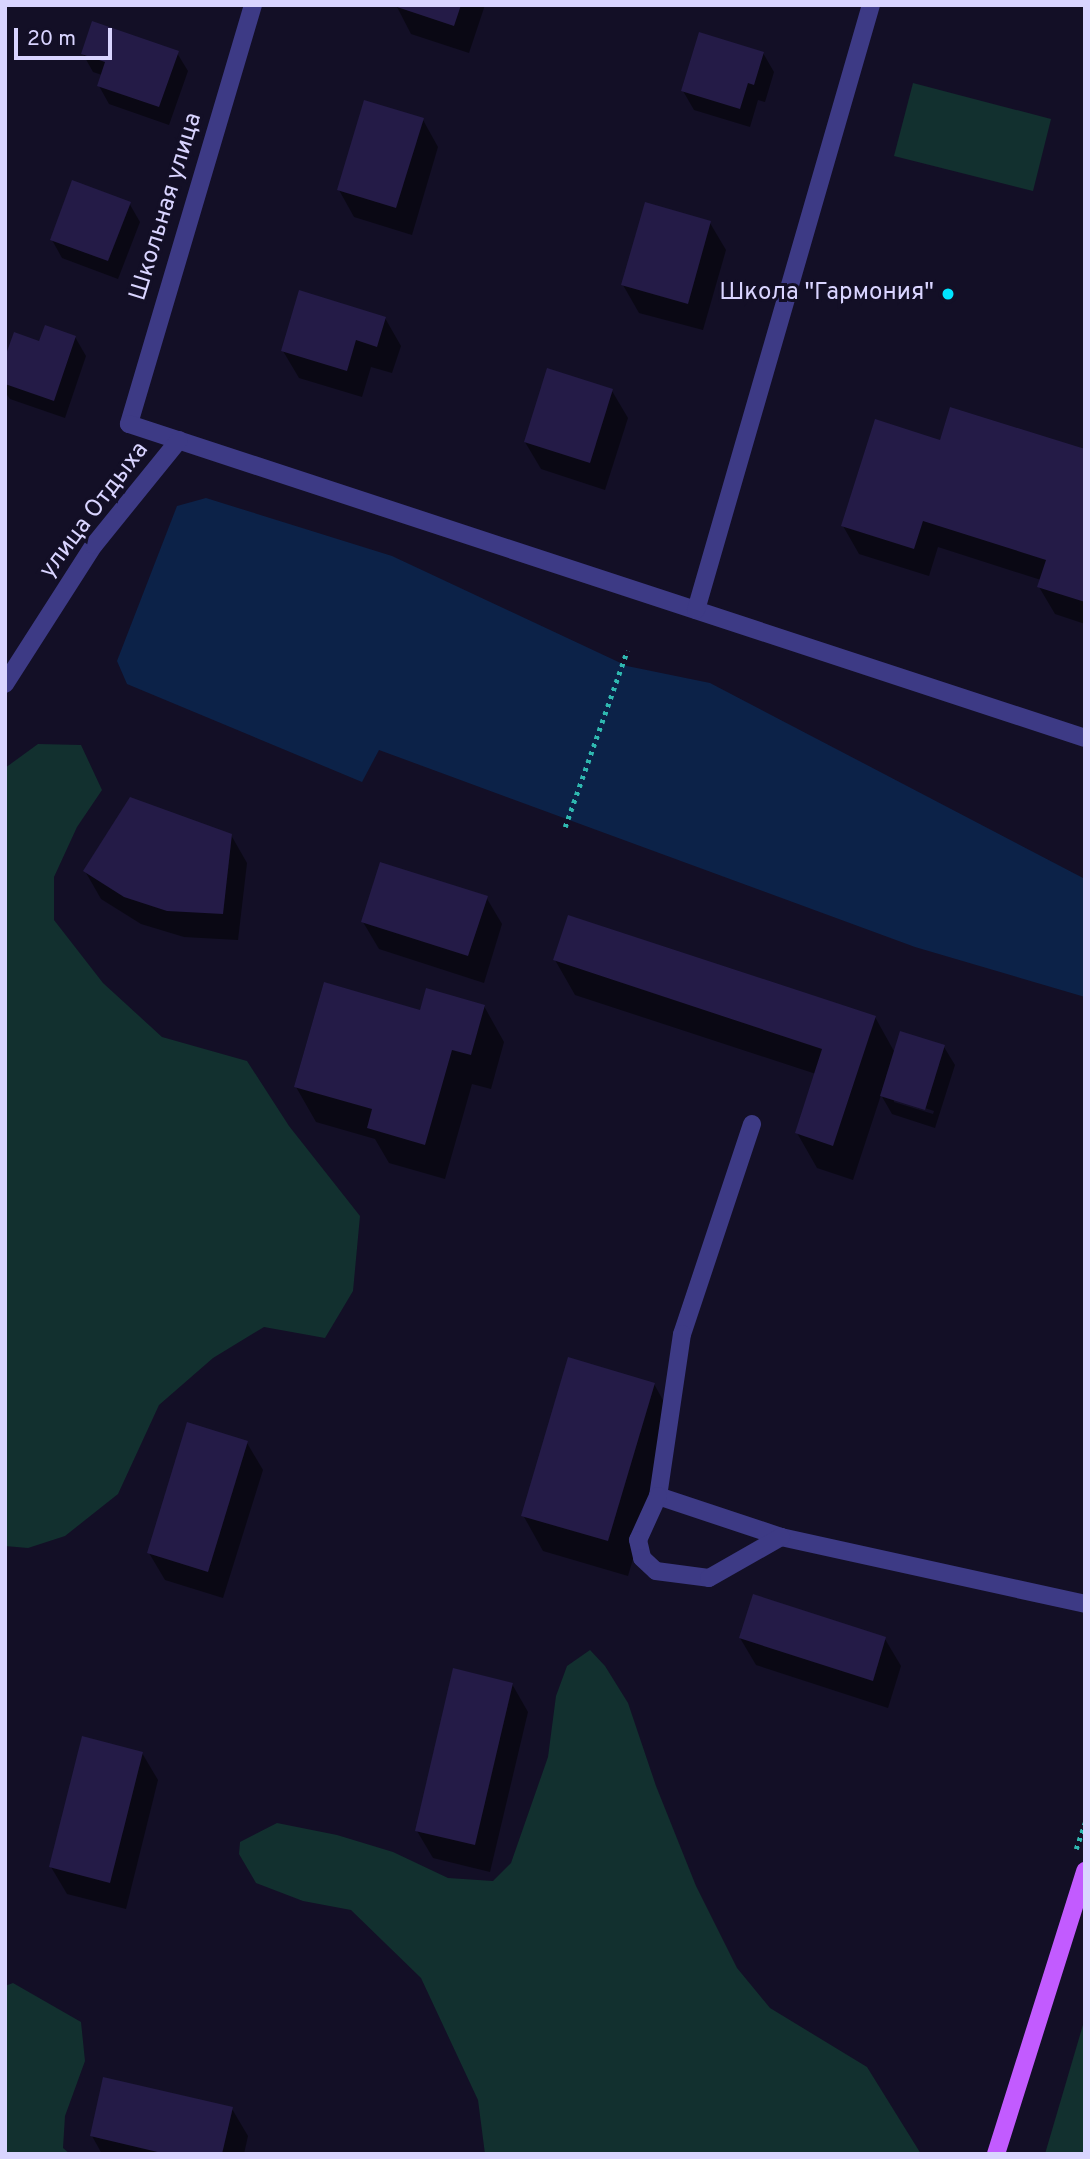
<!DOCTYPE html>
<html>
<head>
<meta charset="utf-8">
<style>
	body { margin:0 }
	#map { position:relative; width:1090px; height:2159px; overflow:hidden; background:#130f26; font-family:Overpass,sans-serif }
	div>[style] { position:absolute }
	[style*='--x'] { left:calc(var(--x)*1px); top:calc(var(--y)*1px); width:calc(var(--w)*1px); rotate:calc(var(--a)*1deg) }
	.green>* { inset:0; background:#12302f }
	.water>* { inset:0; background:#0c2248 }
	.shadow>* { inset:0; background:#0007 }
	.building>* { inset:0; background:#241b47 }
	.path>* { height:4.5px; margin-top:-2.25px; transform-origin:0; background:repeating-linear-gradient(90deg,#2fb8b0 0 3.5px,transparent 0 8.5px) }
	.minor>* { height:18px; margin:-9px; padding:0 9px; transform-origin:9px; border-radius:9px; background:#3d3a85 }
	.major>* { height:18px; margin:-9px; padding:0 9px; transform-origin:9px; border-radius:9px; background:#c25bff }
	.dots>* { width:19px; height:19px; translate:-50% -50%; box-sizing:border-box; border:4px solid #130f26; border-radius:50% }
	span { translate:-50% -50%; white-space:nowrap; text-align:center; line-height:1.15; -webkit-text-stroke:6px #130f26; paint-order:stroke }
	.street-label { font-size:24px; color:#d9d4ff }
	.poi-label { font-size:24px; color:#d9d4ff }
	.right { translate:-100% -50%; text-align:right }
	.frame { position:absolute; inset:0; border:7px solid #d9d4ff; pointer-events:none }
	.scale { position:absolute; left:14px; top:28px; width:98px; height:32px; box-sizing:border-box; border:4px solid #d9d4ff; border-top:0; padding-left:9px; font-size:21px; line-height:24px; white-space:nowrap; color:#d9d4ff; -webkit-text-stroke:5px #130f26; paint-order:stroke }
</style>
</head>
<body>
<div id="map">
	<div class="green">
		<div style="clip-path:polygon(913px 83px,1051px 119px,1033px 191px,894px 156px)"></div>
		<div style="clip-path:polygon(38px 744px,81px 745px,102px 790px,77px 827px,54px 877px,54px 920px,103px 983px,162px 1037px,247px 1061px,289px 1126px,360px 1216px,353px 1291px,325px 1338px,264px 1327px,213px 1358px,159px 1405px,118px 1494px,65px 1536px,28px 1548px,5px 1546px,5px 768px)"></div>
		<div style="clip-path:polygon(590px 1650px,605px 1666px,628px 1703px,656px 1786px,696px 1886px,737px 1968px,770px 2008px,867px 2067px,921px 2154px,485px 2154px,478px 2100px,421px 1978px,351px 1910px,303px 1901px,256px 1883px,239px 1854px,240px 1842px,277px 1823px,337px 1835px,393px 1852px,448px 1878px,493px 1881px,511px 1863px,548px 1757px,556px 1696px,567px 1666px)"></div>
		<div style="clip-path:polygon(13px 1983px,81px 2022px,85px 2061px,65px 2116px,63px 2148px,70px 2154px,5px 2154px,5px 1986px)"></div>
		<div style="clip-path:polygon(1085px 2018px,1085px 2154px,1045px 2154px)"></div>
	</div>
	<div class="water">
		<div style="clip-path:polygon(206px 498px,392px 556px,627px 666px,710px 683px,1085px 879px,1085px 997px,915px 947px,379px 750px,362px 782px,127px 684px,117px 661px,177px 506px)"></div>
	</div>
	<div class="shadow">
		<div style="clip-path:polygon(396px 5px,485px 5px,469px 53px,411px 34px)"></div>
		<div style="clip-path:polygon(177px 53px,188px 71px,169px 125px,109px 104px,99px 86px,102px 75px,93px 72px,83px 54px)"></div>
		<div style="clip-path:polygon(763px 53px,774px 72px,765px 102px,758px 100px,750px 127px,694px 110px,683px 91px)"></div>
		<div style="clip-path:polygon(423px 120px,438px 147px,412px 235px,354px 217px,339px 190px)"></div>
		<div style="clip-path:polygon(129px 203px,140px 222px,118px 279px,62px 258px,52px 240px)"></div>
		<div style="clip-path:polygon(710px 223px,726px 250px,703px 330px,639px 313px,623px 285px)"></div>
		<div style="clip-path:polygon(385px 318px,401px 346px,392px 373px,371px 367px,362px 397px,299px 378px,283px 351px)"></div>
		<div style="clip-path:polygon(75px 337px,86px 356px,65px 418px,10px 399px,5px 392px,5px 363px,40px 343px)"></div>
		<div style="clip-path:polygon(612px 391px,628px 418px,605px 490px,541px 469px,525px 442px)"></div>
		<div style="clip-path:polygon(941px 442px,1085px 451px,1085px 624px,1055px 614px,1039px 587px,1041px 580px,938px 547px,929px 576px,859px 554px,843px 526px)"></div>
		<div style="clip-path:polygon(231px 835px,247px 863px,238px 940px,184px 937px,141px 924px,101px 899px,85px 871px)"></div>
		<div style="clip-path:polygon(486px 897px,502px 924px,484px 983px,379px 949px,363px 922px)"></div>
		<div style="clip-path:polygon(evenodd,555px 960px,875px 1017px,895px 1053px,944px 1047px,955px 1065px,935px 1128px,892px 1114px,881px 1095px,853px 1180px,817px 1168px,797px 1133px,816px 1074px,575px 995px,555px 960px,894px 1098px,934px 1111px,933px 1114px,894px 1102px,894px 1098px)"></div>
		<div style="clip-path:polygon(484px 1006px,504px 1042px,491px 1089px,472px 1084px,445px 1179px,389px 1163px,375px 1139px,316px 1122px,296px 1087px)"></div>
		<div style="clip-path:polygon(654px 1384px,674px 1420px,628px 1576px,543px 1551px,523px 1515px)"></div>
		<div style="clip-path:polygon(247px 1443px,263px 1470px,223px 1598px,165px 1580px,149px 1553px)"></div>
		<div style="clip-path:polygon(740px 1638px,885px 1639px,901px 1666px,888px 1708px,756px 1665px)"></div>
		<div style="clip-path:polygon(512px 1684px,528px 1712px,490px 1872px,433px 1858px,417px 1831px)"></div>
		<div style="clip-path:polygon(142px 1753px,158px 1780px,126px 1909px,67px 1894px,51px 1867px)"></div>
		<div style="clip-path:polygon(232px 2109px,248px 2136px,244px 2154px,102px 2154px,92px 2136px)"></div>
	</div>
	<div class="building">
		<div style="clip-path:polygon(391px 5px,461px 5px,454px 26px)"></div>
		<div style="clip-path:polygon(92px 21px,179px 51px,159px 107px,97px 86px,105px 62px,81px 54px)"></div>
		<div style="clip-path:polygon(699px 32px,764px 52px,754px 85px,748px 83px,740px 109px,681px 91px)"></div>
		<div style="clip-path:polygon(364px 100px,424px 118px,396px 208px,337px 190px)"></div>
		<div style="clip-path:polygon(72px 180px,131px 202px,108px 261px,50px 240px)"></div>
		<div style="clip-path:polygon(645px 202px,711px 221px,688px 304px,621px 285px)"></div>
		<div style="clip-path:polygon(299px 290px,386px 317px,377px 347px,356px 340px,347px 371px,281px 351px)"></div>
		<div style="clip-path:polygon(45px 325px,76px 336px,54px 401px,5px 384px,5px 357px,14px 332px,39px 341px)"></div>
		<div style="clip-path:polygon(547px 368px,613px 389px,590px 463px,524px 442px)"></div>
		<div style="clip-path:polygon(950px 407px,1085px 449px,1085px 602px,1037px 587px,1046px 560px,923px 521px,914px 549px,841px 526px,875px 419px,940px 440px)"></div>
		<div style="clip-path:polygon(130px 797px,232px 834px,223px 914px,167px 911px,124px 897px,83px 871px)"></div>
		<div style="clip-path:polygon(380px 862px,488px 896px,468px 956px,361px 922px)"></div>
		<div style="clip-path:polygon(568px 915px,876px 1016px,833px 1146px,795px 1133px,822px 1049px,553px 960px)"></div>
		<div style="clip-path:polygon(324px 982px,420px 1010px,426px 988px,485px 1005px,471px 1055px,452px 1050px,425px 1145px,367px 1128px,372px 1109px,294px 1087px)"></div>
		<div style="clip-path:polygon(900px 1031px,945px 1045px,925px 1110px,880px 1096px)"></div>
		<div style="clip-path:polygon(568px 1357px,655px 1383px,608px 1541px,521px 1516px)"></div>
		<div style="clip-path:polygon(187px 1422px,248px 1441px,208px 1572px,147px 1553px)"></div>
		<div style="clip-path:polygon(753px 1594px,886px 1637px,873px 1681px,739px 1638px)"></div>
		<div style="clip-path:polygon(453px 1668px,513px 1683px,475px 1845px,415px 1831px)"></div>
		<div style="clip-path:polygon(82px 1736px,143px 1752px,110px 1883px,49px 1867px)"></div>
		<div style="clip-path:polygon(103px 2077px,233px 2107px,222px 2154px,166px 2154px,90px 2136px)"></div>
	</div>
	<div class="path">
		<div style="--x:565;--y:827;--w:187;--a:-70.6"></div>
		<div style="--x:1076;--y:1849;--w:28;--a:-71"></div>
	</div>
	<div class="minor">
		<div style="--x:253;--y:5;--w:437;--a:106.5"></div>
		<div style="--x:129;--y:424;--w:1006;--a:18.18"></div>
		<div style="--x:696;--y:610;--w:630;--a:-73.87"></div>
		<div style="--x:5;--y:684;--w:165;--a:-57.4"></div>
		<div style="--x:94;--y:545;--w:135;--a:-51"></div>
		<div style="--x:752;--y:1124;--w:221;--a:108.4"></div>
		<div style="--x:682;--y:1334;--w:164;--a:98.4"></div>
		<div style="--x:658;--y:1496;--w:130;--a:18.4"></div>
		<div style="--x:781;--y:1537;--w:311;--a:12.4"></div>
		<div style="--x:658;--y:1496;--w:48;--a:114.4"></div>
		<div style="--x:638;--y:1540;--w:18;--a:77"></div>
		<div style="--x:642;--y:1558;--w:19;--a:43"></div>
		<div style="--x:656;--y:1571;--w:53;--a:7.5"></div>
		<div style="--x:709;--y:1578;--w:83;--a:-29.7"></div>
	</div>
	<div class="major">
		<div style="--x:996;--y:2154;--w:297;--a:-72.5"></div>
	</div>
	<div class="dots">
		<div style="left:948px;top:294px;background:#00e5ff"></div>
	</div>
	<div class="street-label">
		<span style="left:167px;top:207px;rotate:-73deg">Школьная улица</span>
		<span style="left:95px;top:511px;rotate:-53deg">улица Отдыха</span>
	</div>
	<div class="poi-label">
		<span class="right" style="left:934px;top:294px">Школа "Гармония"</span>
	</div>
	<div class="frame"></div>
	<div class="scale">20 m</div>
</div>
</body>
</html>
